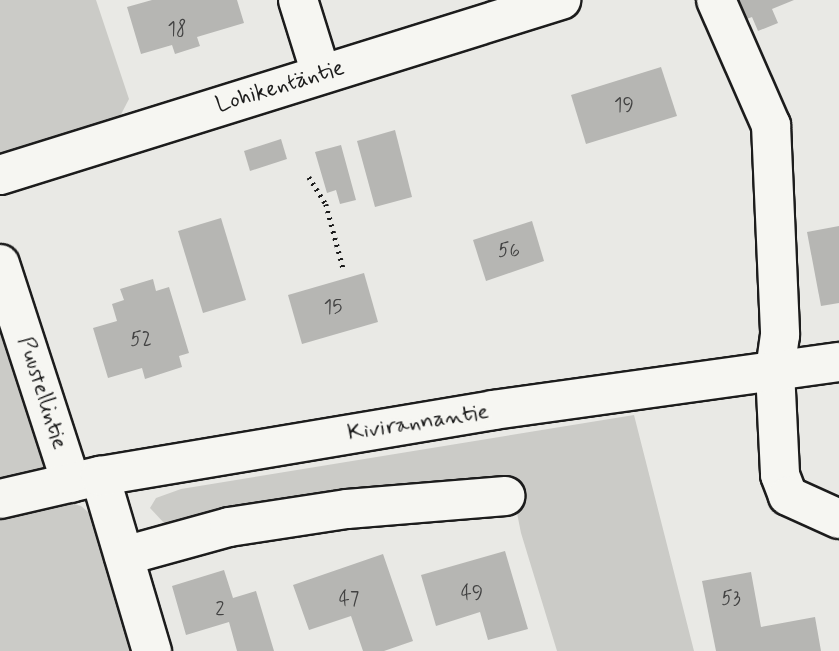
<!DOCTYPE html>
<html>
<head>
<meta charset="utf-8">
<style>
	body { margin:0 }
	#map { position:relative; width:839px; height:651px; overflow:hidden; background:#e9e9e5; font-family:Mynerve,sans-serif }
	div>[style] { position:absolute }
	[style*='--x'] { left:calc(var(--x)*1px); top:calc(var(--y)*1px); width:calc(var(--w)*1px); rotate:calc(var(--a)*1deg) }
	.green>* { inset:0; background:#cbcbc7 }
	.building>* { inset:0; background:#b6b6b3 }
	.path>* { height:4.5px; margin-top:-2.25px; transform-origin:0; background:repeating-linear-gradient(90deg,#1c1c1c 0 2px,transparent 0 7px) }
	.roads { filter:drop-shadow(2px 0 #1c1c1c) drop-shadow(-2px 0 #1c1c1c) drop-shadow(0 2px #1c1c1c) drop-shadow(0 -2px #1c1c1c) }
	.minor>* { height:38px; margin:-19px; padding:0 19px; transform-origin:19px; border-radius:19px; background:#f6f6f2 }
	span { translate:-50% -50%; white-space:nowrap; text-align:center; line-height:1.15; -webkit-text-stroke:5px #f6f6f2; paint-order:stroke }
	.number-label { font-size:19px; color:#424242 }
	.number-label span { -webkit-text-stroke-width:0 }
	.street-label { font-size:23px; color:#1c1c1c }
</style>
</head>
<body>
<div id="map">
	<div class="green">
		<div style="clip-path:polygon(0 0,96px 0,129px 99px,116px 124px,0 158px)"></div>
		<div style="clip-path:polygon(0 322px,74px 465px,0 481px)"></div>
		<div style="clip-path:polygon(634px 415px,694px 651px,557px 651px,521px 533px,511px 483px,223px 512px,165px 524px,150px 508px,156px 498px,181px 489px)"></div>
		<div style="clip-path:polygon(66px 502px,81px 506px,94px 517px,135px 651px,0 651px,0 517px)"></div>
	</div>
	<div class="building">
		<div style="clip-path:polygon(152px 0,237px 0,244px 23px,197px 37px,200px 46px,175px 54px,172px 45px,141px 54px,127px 7px)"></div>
		<div style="clip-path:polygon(724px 0,794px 0,772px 9px,778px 23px,758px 31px,752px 17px,733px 24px)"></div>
		<div style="clip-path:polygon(661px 67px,677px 116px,586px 144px,571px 95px)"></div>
		<div style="clip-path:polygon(395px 130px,412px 197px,375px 207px,357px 141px)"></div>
		<div style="clip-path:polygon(281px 139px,287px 159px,250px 171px,244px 151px)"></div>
		<div style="clip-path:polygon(341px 145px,356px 200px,340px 204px,336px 190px,327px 193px,315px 152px)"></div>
		<div style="clip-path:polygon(221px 218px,246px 300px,203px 313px,178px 231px)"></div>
		<div style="clip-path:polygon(532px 221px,544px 261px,486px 281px,473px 240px)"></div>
		<div style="clip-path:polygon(839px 226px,839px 303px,821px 306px,807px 232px)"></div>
		<div style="clip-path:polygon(364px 273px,378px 322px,302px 344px,288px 295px)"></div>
		<div style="clip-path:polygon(153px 279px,156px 291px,169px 287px,189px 353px,179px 356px,182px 367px,145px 379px,142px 368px,108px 378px,93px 328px,117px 321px,112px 304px,124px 300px,120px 289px)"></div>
		<div style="clip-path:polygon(505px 551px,528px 629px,488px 640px,480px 612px,436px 626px,421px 575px)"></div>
		<div style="clip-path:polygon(383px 554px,413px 641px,384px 651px,363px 651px,351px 616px,309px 630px,293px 585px)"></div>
		<div style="clip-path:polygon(224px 570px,233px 598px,256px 591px,274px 651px,237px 651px,229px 622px,186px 635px,172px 586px)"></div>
		<div style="clip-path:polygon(751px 572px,761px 627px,815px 617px,821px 651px,716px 651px,702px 581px)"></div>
	</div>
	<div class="path">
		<div style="--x:309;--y:177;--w:32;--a:58"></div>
		<div style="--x:326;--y:204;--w:69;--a:75"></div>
	</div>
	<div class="roads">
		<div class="minor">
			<div style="--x:298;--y:0;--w:77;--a:72.7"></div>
			<div style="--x:716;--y:0;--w:137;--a:66.3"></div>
			<div style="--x:771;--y:125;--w:210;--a:87.5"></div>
			<div style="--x:780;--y:335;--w:36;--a:98"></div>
			<div style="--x:775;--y:371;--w:104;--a:87.2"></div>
			<div style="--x:780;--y:475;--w:22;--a:69"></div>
			<div style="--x:788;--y:496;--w:56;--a:24.3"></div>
			<div style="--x:0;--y:175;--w:588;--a:-17.32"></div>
			<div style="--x:0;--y:264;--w:230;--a:72"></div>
			<div style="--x:100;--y:476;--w:183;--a:73.5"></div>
			<div style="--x:0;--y:499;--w:103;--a:-13"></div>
			<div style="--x:100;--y:476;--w:399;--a:-9.5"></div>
			<div style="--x:493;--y:410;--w:349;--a:-7.9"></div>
			<div style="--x:124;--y:556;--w:109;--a:-15.4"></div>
			<div style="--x:229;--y:527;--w:119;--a:-8.7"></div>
			<div style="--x:347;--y:509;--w:159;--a:-4.7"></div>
		</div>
	</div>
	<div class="number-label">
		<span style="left:177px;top:30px">18</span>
		<span style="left:624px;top:106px">19</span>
		<span style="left:509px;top:251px">56</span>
		<span style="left:333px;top:308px">15</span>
		<span style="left:141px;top:340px">52</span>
		<span style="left:472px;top:594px">49</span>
		<span style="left:731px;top:599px">53</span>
		<span style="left:349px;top:600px">47</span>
		<span style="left:220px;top:610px">2</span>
	</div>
	<div class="street-label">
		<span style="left:280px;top:87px;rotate:-17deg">Lohikentäntie</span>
		<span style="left:42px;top:393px;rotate:72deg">Puustellintie</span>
		<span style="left:418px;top:423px;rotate:-9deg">Kivirannantie</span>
	</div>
</div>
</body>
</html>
